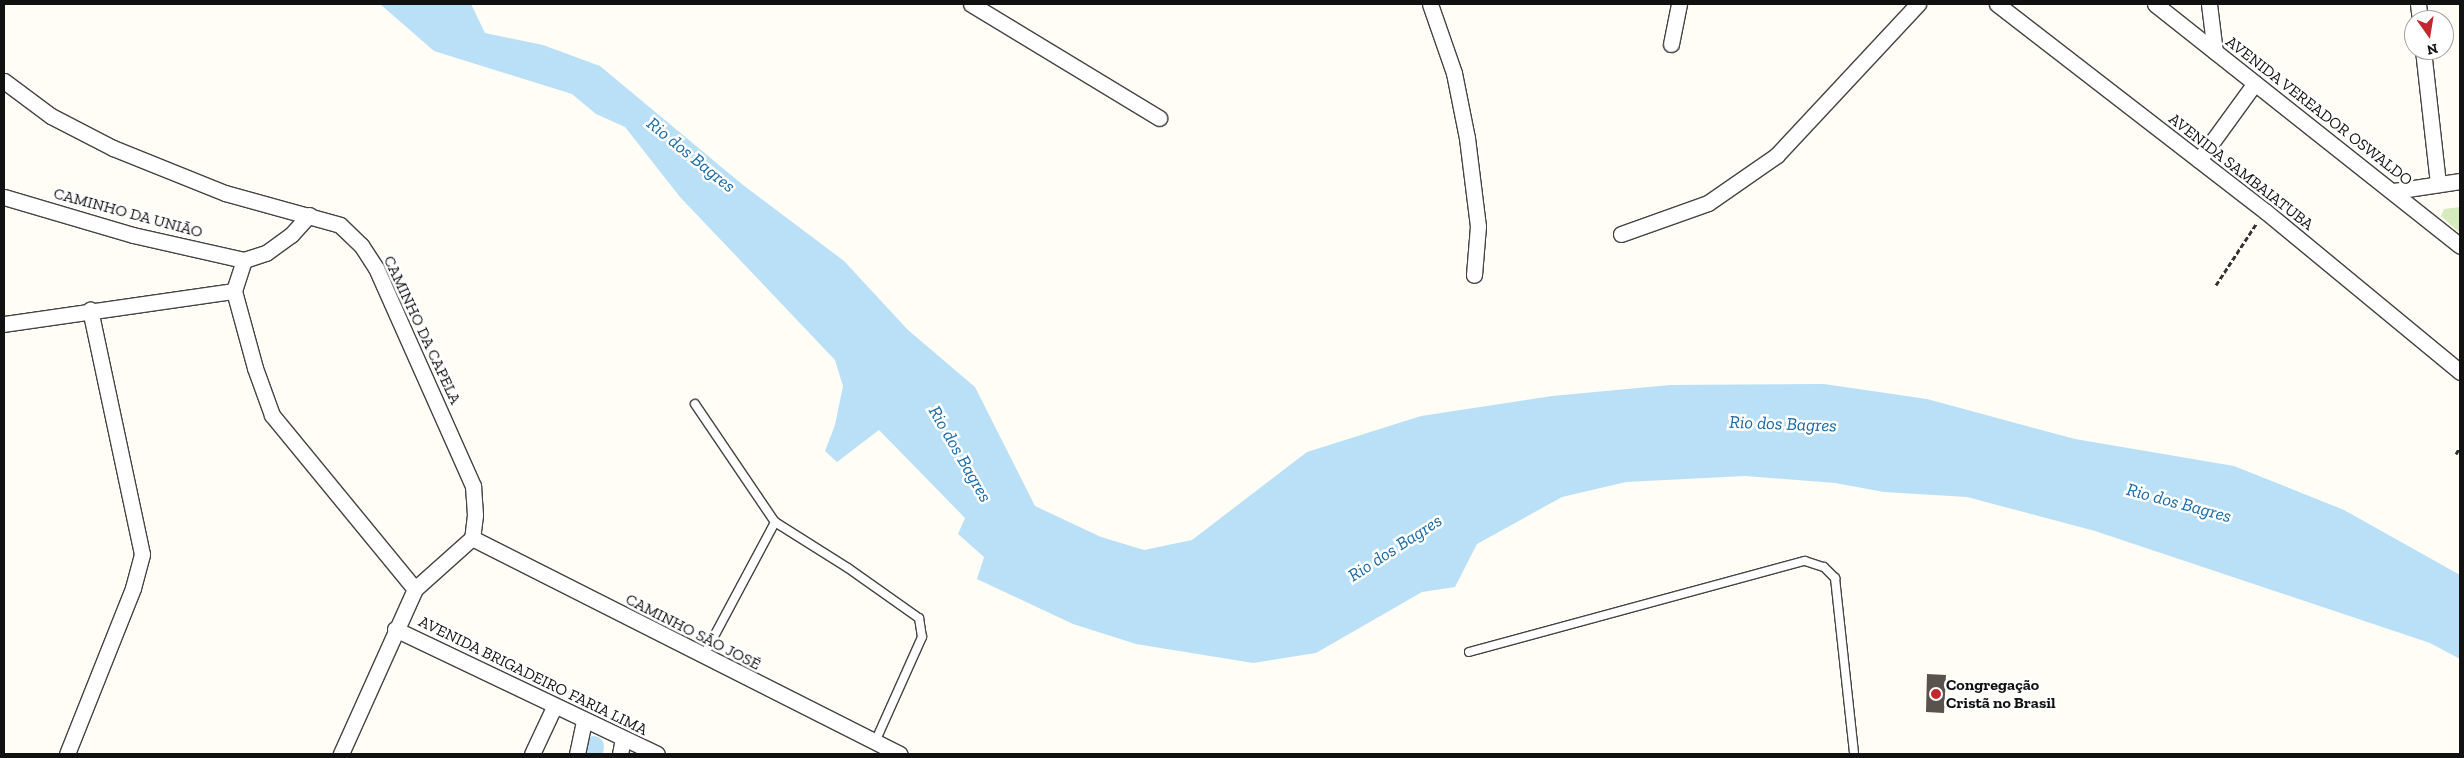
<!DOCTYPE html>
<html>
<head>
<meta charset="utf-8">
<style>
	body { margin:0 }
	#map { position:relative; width:2464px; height:758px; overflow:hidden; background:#fffdf5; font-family:"Zilla Slab",serif }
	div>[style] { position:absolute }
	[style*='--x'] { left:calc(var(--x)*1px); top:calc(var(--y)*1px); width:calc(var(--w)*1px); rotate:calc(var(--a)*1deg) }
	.green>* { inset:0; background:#d5ebbd }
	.water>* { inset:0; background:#b9e0f7 }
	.canal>* { height:20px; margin:-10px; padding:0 10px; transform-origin:10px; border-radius:10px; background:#b9e0f7 }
	.building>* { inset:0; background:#5a524d }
	.path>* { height:3px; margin-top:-1.5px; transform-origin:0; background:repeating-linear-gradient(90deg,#333 0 5px,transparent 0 7.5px) }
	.roads { filter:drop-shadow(1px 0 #444) drop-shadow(-1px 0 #444) drop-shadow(0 1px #444) drop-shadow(0 -1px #444) }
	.lane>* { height:8px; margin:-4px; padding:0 4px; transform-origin:4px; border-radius:4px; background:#fff }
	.street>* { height:15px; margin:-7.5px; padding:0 7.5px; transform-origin:7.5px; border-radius:7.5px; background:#fff }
	.dots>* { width:14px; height:14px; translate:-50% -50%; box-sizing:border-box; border:2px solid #fff; border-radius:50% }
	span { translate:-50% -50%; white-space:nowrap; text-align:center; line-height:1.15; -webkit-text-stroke:5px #fff; paint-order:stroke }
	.street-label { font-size:16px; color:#111 }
	.poi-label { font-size:16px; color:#111; font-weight:700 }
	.left { translate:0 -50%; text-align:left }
	.water-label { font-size:18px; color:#1768a6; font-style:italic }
	.frame { position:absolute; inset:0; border:5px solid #111; pointer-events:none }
	.north { position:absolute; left:2404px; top:10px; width:50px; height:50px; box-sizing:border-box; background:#fff; border:1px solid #a0a0a0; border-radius:50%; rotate:167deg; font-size:14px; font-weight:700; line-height:20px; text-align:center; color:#111 }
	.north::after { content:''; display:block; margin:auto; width:18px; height:22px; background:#c4262e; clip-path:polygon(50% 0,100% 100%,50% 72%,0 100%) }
</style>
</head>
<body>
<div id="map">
	<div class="green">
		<div style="clip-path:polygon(2460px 207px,2460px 233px,2441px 216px,2444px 209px)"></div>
	</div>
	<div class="water">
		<div style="clip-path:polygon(380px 4px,471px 4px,485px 33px,543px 45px,600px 66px,743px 185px,844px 261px,908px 330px,975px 387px,1035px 506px,1101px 537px,1144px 550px,1192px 540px,1307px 452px,1421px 416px,1552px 396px,1670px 385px,1824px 384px,1927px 399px,2075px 439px,2234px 466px,2344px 510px,2460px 575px,2460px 659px,2430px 643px,2095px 531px,1967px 497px,1884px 492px,1835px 483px,1745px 476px,1626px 482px,1562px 497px,1477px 544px,1455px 587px,1422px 592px,1316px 653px,1253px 663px,1136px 644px,1073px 624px,977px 579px,984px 557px,958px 534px,965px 518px,879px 430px,837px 462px,825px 451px,835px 425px,843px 386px,835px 360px,680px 197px,625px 127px,596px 114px,572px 94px,434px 51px)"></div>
	</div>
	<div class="canal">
		<div style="--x:593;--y:754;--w:8;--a:-83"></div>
	</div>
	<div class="building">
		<div style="clip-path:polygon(1927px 674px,1946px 675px,1944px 713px,1926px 712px)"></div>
	</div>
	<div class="path">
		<div style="--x:2216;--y:285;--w:73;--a:-56.7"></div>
		<div style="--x:2456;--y:454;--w:8;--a:-60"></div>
	</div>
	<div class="roads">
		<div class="lane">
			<div style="--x:695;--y:404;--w:143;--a:55.9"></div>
			<div style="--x:775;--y:522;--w:86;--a:32.2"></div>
			<div style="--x:848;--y:568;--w:87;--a:35.2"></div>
			<div style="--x:919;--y:618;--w:19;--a:81"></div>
			<div style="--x:922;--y:637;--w:115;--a:114.1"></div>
			<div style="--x:1469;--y:652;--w:348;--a:-15.2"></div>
			<div style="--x:1805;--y:561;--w:20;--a:18"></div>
			<div style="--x:1824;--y:567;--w:16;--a:45"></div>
			<div style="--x:1835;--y:578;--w:177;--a:83.8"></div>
			<div style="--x:703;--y:657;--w:153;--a:-61.9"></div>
		</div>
		<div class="street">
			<div style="--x:971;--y:4;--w:220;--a:31.2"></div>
			<div style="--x:1430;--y:4;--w:73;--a:70.8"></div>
			<div style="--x:1454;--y:73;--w:66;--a:78.7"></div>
			<div style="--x:1467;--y:138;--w:89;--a:82.9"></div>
			<div style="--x:1478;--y:226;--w:49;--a:94.7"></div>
			<div style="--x:1997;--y:4;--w:339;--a:37.7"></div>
			<div style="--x:2265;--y:211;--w:253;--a:39.5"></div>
			<div style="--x:2155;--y:4;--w:389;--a:38.4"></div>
			<div style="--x:2209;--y:4;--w:48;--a:82.9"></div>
			<div style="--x:2418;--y:4;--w:16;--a:83"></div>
			<div style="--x:1671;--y:44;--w:41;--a:-78.7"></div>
			<div style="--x:2423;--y:50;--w:135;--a:83.6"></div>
			<div style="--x:4;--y:81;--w:59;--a:36.7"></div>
			<div style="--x:51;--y:116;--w:70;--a:27.3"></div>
			<div style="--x:113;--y:148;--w:121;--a:21.9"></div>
			<div style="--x:225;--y:193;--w:119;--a:15.5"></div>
			<div style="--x:340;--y:225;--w:29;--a:44"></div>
			<div style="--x:361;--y:245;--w:27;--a:57"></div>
			<div style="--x:376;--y:268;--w:239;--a:66"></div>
			<div style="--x:473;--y:486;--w:29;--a:86"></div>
			<div style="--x:475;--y:515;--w:23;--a:97"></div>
			<div style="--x:472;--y:538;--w:76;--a:138.2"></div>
			<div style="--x:415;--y:589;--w:181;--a:114.2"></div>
			<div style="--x:2199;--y:160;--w:95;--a:-54"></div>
			<div style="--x:2394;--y:191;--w:67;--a:-8.6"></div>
			<div style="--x:4;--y:197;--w:134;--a:16.4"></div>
			<div style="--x:133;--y:235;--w:114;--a:12.7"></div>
			<div style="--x:244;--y:260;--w:23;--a:-18"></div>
			<div style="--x:266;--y:253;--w:31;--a:-36"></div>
			<div style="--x:291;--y:235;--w:27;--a:-48"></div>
			<div style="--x:1621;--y:234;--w:92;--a:-19.6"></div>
			<div style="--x:1708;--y:203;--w:84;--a:-34.8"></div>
			<div style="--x:1777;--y:155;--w:207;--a:-47"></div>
			<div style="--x:244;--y:260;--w:33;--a:108"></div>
			<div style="--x:234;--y:291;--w:80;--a:74.7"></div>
			<div style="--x:255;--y:368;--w:50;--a:70.1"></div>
			<div style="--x:272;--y:415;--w:225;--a:50.6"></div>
			<div style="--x:4;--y:324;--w:232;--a:-8.2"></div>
			<div style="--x:472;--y:538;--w:479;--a:26.8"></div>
			<div style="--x:395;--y:629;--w:290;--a:25.5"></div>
			<div style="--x:67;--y:754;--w:179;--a:-68.3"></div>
			<div style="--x:133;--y:588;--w:35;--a:-75"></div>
			<div style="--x:142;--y:554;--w:250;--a:-102"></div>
			<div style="--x:532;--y:754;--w:52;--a:-64.9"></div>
			<div style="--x:577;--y:754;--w:34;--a:-78"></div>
			<div style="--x:620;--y:754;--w:16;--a:-79"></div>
		</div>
	</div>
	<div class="dots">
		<div style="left:1936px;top:694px;background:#c4262e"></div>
	</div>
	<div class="street-label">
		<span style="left:2319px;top:111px;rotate:38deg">AVENIDA VEREADOR OSWALDO</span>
		<span style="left:2241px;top:172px;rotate:38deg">AVENIDA SAMBAIATUBA</span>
		<span style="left:128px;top:213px;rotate:15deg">CAMINHO DA UNIÃO</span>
		<span style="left:422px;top:330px;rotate:65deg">CAMINHO DA CAPELA</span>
		<span style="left:693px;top:632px;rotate:27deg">CAMINHO SÃO JOSÉ</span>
		<span style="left:533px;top:676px;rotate:26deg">AVENIDA BRIGADEIRO FARIA LIMA</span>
	</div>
	<div class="poi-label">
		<span class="left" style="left:1946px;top:694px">Congregação<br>Cristã no Brasil</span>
	</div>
	<div class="water-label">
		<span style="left:691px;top:155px;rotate:39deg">Rio dos Bagres</span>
		<span style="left:1783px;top:424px;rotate:2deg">Rio dos Bagres</span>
		<span style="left:960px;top:454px;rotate:60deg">Rio dos Bagres</span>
		<span style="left:2179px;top:503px;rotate:15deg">Rio dos Bagres</span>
		<span style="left:1395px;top:548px;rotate:-33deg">Rio dos Bagres</span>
	</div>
	<div class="frame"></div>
	<div class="north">N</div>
</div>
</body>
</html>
